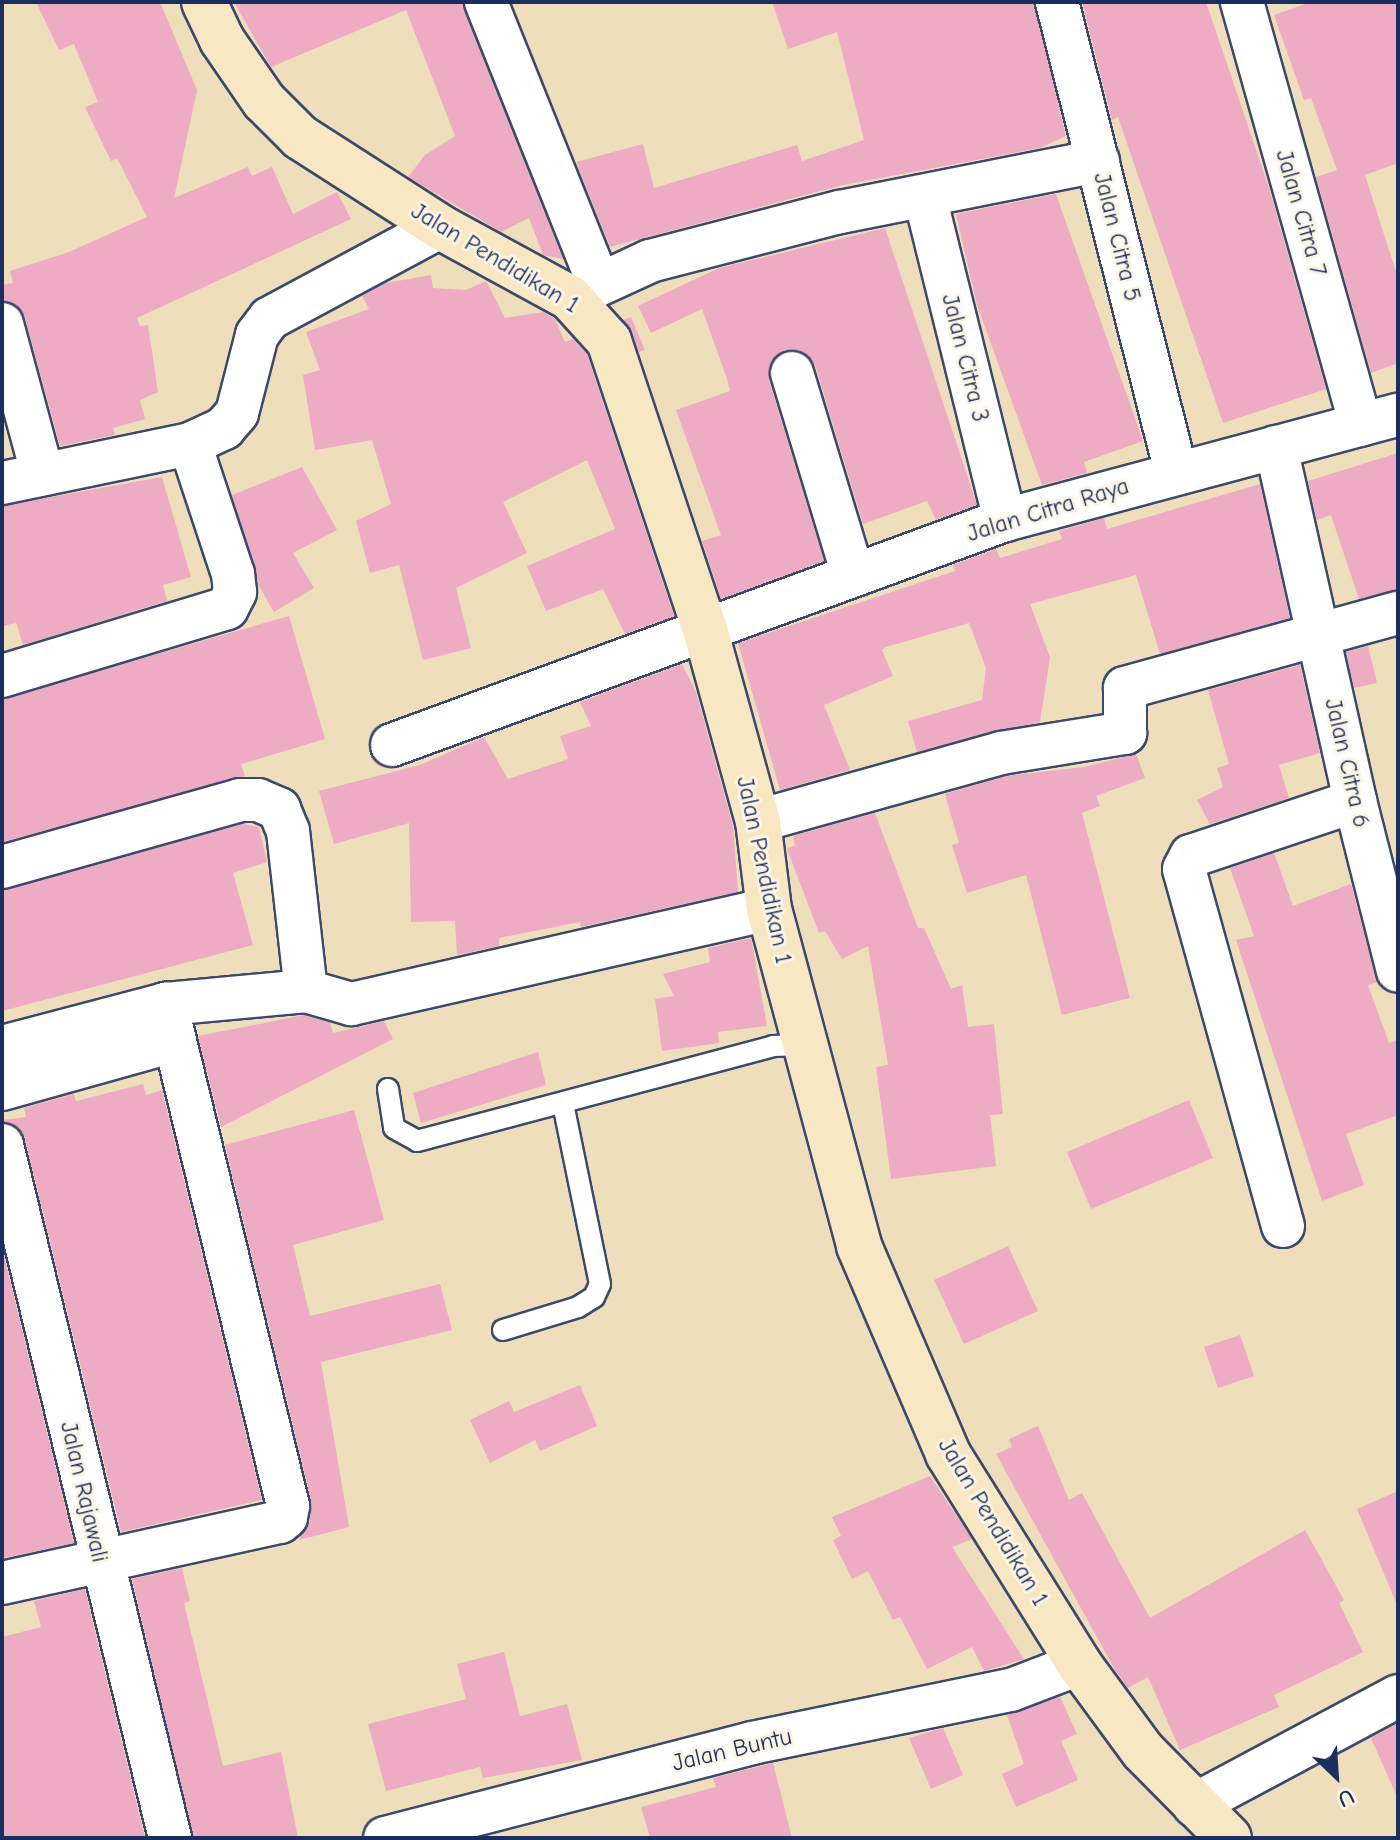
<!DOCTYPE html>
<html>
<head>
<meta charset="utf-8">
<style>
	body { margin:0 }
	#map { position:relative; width:1400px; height:1840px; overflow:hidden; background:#eedebb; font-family:"Comic Neue",sans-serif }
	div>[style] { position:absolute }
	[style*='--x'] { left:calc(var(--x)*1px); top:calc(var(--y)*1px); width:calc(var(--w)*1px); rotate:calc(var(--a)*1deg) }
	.building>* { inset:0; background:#edacc3 }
	.roads { filter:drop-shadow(2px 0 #3b496c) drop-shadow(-2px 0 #3b496c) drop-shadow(0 2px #3b496c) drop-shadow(0 -2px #3b496c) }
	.lane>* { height:20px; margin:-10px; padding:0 10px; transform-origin:10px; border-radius:10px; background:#fff }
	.street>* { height:42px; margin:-21px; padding:0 21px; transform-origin:21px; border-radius:21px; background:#fff }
	.secondary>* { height:44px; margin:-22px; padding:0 22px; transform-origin:22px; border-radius:22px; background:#f8e7c3 }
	span { translate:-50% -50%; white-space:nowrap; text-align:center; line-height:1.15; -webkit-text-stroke:6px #fcf5e5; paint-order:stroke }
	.street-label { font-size:24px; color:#1b2f5e }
	.frame { position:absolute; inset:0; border:4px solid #1b2f5e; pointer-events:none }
	.north { position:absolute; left:1296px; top:1736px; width:80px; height:80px; -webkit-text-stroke:6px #fcf5e5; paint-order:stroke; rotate:155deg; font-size:22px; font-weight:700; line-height:32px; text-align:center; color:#1b2f5e }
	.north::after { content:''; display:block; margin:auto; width:28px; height:36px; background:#1b2f5e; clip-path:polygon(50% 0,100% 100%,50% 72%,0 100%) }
</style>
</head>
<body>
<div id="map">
	<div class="building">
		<div style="clip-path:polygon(36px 2px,160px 2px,197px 90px,174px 198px,248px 167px,252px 176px,272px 167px,293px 214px,337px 192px,351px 219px,137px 318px,140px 326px,148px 325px,158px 392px,140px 400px,145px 419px,113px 428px,115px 435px,60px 446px,25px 318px,18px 307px,2px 301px,2px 285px,13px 283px,10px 271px,69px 252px,147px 217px,117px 158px,111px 161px,85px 107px,98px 102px,74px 44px,59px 50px)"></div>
		<div style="clip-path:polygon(234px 2px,463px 2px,563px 259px,543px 255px,529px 218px,501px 232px,408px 177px,425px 155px,455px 136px,406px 10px,271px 67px)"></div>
		<div style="clip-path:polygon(772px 2px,1034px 2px,1066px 136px,1040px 148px,843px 185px,610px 247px,576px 162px,643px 144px,654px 188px,797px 145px,802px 161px,864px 140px,837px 32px,788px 49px)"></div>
		<div style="clip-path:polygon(1082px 2px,1206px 2px,1269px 188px,1326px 389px,1223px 423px,1118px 117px,1112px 120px)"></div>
		<div style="clip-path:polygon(1311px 2px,1398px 2px,1398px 163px,1365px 175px,1398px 278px,1398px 363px,1371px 373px,1316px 177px,1337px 170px,1311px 98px,1304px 100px,1274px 15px)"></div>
		<div style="clip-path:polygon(1056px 194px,1143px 441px,1084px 462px,1087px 473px,1042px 485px,977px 305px,956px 214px)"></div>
		<div style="clip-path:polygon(885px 228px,977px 505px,936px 520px,927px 501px,863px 524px,815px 365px,798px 350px,784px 350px,769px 367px,769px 380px,824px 561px,721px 599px,702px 541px,721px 535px,676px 410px,730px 391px,727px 379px,702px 309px,651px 333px,638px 306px,719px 268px)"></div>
		<div style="clip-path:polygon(431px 275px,433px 288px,466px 290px,486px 281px,505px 318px,543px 312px,555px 319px,565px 342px,573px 339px,587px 354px,674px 616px,625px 634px,603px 589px,546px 611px,527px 566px,615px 529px,587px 460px,503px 502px,527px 553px,456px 588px,471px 648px,423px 660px,399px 565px,370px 573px,356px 521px,391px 504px,372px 440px,315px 450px,303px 375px,320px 370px,306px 332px,369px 309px,362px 296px,386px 283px)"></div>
		<div style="clip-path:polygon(631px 317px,645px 350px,639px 352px,623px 320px)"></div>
		<div style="clip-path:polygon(1398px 453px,1398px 589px,1359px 599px,1331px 515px,1317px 520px,1308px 481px)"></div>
		<div style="clip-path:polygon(302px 467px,337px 530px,293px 553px,314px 588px,274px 612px,259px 586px,232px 495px)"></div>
		<div style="clip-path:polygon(162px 477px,191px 577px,163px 585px,167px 601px,23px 645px,16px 622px,2px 627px,2px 506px)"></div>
		<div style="clip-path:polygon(1260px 484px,1290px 618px,1160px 654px,1136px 575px,1030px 604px,1050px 657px,1040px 722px,917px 752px,908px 721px,982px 700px,986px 668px,969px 623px,886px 647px,882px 650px,893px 676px,824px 705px,850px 770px,780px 790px,738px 643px,955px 571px,953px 565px,996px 549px,1000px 558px,1062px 539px,1059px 531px,1104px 518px,1107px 529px)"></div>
		<div style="clip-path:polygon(289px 616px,325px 739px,241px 764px,245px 776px,2px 842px,2px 699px)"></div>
		<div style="clip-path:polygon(1368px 646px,1377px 683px,1354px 688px,1346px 652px)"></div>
		<div style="clip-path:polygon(682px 664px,696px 692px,733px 826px,738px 892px,581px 927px,580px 922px,499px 938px,499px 946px,457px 955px,455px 921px,411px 922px,409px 823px,334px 844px,319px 791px,420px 765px,484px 737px,508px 779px,568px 759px,560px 736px,591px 726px,580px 702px)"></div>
		<div style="clip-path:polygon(1300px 665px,1320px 753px,1279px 765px,1289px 798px,1210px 824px,1197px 800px,1223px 787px,1217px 768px,1229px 764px,1208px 690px)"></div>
		<div style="clip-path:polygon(1136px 754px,1145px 778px,1096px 796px,1100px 806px,1082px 813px,1130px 998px,1062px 1015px,1026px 875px,967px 893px,952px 845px,959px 843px,945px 794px,1006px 776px,1084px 767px)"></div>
		<div style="clip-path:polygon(875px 813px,918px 928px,924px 928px,951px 989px,962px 985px,968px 1027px,994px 1024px,1003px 1114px,990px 1115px,996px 1166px,891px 1179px,876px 1067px,888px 1065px,868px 946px,842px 959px,825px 931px,819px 933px,787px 849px,795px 845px,793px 836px)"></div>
		<div style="clip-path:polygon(243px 824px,259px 827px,267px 862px,233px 873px,253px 945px,2px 1011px,2px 890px)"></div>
		<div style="clip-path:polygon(1274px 853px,1293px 906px,1351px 884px,1377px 982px,1368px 985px,1389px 1043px,1398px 1040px,1398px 1115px,1346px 1134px,1364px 1185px,1322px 1201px,1236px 940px,1254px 936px,1230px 868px)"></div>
		<div style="clip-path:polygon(751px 938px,767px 1026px,718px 1032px,719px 1043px,662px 1051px,655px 999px,674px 996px,663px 974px,710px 962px,708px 948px)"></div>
		<div style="clip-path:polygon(304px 1015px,330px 1023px,333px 1033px,384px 1021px,393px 1039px,221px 1127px,198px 1036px)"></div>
		<div style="clip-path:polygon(538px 1052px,546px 1085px,421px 1123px,413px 1093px)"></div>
		<div style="clip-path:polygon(143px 1084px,146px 1095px,162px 1090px,262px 1500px,121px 1532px,25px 1139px,19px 1128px,2px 1120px,26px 1117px,24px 1108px,74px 1094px,76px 1101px)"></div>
		<div style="clip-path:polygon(1189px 1100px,1213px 1158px,1091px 1209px,1067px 1152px)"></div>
		<div style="clip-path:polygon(354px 1110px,384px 1220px,293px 1245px,310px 1316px,440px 1284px,452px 1330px,321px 1362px,349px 1527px,299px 1540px,310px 1521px,311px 1500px,225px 1145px)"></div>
		<div style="clip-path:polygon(1008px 1246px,1038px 1311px,964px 1344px,934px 1280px)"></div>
		<div style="clip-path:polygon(2px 1247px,74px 1543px,4px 1558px,2px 1550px)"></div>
		<div style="clip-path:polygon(1240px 1335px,1254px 1376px,1218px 1388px,1204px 1347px)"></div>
		<div style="clip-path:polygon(580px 1385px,597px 1426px,540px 1451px,535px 1440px,490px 1463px,470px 1420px,509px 1401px,514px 1412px)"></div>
		<div style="clip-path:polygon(1038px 1426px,1069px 1500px,1082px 1493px,1150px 1618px,1305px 1530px,1344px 1600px,1339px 1603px,1363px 1652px,1274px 1695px,1279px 1707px,1180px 1750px,1148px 1677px,1128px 1688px,1115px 1670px,996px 1454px,1012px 1447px,1009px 1439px)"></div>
		<div style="clip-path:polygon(930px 1476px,972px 1539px,952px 1547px,1024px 1659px,984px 1671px,972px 1647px,927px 1669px,900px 1617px,893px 1620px,868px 1571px,852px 1579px,833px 1540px,841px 1536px,832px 1517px)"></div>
		<div style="clip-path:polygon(1398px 1491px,1398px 1605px,1397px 1605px,1357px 1509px)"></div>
		<div style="clip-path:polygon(182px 1568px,190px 1601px,184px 1603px,223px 1766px,281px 1752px,298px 1838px,193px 1838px,132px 1579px)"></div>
		<div style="clip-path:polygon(85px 1589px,145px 1838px,2px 1838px,2px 1637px,41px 1627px,34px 1601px)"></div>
		<div style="clip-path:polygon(504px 1652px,520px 1716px,567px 1704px,582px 1760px,483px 1778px,480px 1767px,386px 1791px,368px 1724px,466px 1699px,457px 1664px)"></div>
		<div style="clip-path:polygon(1060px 1697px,1077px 1734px,1061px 1741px,1078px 1780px,1016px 1807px,1002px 1774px,1024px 1764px,1007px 1715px)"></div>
		<div style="clip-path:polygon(1398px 1723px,1398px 1799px,1371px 1738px)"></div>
		<div style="clip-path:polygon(943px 1728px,963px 1775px,931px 1789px,909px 1738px)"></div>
		<div style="clip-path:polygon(773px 1763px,792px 1838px,650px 1838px,641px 1807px,716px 1787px,713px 1778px)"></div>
	</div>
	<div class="roads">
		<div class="lane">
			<div style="--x:388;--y:1089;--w:39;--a:81"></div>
			<div style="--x:394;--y:1128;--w:26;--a:29"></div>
			<div style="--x:417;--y:1141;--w:368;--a:-14.9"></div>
			<div style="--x:773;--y:1046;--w:31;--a:-2"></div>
			<div style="--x:503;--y:1330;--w:78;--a:-17"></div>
			<div style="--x:578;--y:1307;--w:19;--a:-32"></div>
			<div style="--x:594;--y:1297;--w:14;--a:-65"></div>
			<div style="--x:600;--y:1284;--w:185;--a:-101.6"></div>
		</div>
		<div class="street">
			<div style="--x:486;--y:2;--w:302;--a:68.2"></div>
			<div style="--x:1057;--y:2;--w:486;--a:75.8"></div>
			<div style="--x:1242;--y:2;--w:439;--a:74.3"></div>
			<div style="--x:925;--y:197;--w:333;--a:76.1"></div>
			<div style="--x:570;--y:298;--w:88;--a:-24.8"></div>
			<div style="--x:650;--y:261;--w:196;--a:-14.5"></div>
			<div style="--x:840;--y:212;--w:263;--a:-11.2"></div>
			<div style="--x:2;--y:324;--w:153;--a:74.9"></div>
			<div style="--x:792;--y:373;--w:211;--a:73.2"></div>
			<div style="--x:1276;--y:447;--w:363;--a:77.4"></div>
			<div style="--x:1355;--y:801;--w:175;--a:75.8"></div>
			<div style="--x:2;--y:483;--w:192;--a:-11.7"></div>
			<div style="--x:2;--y:676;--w:235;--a:-16.8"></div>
			<div style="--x:227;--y:608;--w:18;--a:-63"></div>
			<div style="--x:235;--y:592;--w:18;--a:-96"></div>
			<div style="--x:233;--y:574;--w:137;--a:-108.3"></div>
			<div style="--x:190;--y:444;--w:38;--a:-25"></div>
			<div style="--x:224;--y:428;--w:20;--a:-49"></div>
			<div style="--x:237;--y:413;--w:81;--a:-75.6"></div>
			<div style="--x:257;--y:335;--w:21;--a:-53"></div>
			<div style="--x:270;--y:318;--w:193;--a:-28.2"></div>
			<div style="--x:392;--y:745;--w:653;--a:-20.16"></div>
			<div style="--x:1005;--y:520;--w:407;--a:-15"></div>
			<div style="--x:758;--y:821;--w:252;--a:-15.6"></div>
			<div style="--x:1001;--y:753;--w:126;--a:-9.2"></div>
			<div style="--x:1125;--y:733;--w:45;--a:-90"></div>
			<div style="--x:1125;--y:688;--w:283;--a:-15.4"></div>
			<div style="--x:2;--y:867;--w:247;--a:-15.7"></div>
			<div style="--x:240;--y:800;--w:18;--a:0"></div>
			<div style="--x:258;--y:800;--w:23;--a:23"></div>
			<div style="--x:279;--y:809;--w:24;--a:68"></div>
			<div style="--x:288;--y:831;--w:161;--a:83.6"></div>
			<div style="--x:2;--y:1047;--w:170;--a:-14.7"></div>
			<div style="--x:166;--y:1004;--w:141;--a:-5.3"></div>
			<div style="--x:306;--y:991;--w:47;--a:16.1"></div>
			<div style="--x:351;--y:1004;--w:429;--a:-12.8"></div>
			<div style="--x:2;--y:1089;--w:179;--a:-15.6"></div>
			<div style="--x:2;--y:1145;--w:713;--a:76.37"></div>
			<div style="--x:1283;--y:1226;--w:370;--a:-105.5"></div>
			<div style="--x:1184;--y:869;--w:15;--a:-62"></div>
			<div style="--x:1191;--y:856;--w:173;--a:-18.5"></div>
			<div style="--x:2;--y:1583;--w:285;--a:-12.4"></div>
			<div style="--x:280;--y:1522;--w:8;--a:-40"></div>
			<div style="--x:286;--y:1517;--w:11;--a:-80"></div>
			<div style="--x:288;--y:1506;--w:517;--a:-103.66"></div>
			<div style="--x:1194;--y:1805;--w:231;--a:-28.1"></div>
			<div style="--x:385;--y:1838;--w:379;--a:-14.5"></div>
			<div style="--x:752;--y:1743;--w:264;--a:-11.6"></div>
			<div style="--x:1011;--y:1690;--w:73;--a:-20.9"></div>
		</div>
		<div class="secondary">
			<div style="--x:204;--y:2;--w:42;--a:64.7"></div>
			<div style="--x:222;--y:40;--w:74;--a:55.5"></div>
			<div style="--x:264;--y:101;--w:51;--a:45"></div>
			<div style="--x:300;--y:137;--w:166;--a:32.7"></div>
			<div style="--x:440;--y:227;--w:148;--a:28.6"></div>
			<div style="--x:570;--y:298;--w:58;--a:47.8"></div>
			<div style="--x:609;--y:341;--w:304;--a:71.6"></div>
			<div style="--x:705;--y:629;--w:199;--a:74.6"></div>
			<div style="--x:758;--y:821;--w:89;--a:82.9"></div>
			<div style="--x:769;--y:909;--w:349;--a:75"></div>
			<div style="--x:859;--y:1246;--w:226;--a:66.8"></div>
			<div style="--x:948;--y:1454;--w:248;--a:58"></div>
			<div style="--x:1079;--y:1664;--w:108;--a:53.7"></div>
			<div style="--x:1143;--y:1751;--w:122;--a:45.3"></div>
		</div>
	</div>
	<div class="street-label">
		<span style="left:1301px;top:213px;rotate:74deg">Jalan Citra 7</span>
		<span style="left:1117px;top:237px;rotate:76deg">Jalan Citra 5</span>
		<span style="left:495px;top:258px;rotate:31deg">Jalan Pendidikan 1</span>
		<span style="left:965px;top:358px;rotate:76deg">Jalan Citra 3</span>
		<span style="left:1048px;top:510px;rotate:-17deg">Jalan Citra Raya</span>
		<span style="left:1347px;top:763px;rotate:77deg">Jalan Citra 6</span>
		<span style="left:764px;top:870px;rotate:78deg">Jalan Pendidikan 1</span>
		<span style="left:84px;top:1492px;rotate:77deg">Jalan Rajawali</span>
		<span style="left:993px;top:1522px;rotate:59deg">Jalan Pendidikan 1</span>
		<span style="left:732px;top:1750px;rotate:-13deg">Jalan Buntu</span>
	</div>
	<div class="frame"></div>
	<div class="north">U</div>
</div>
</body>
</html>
